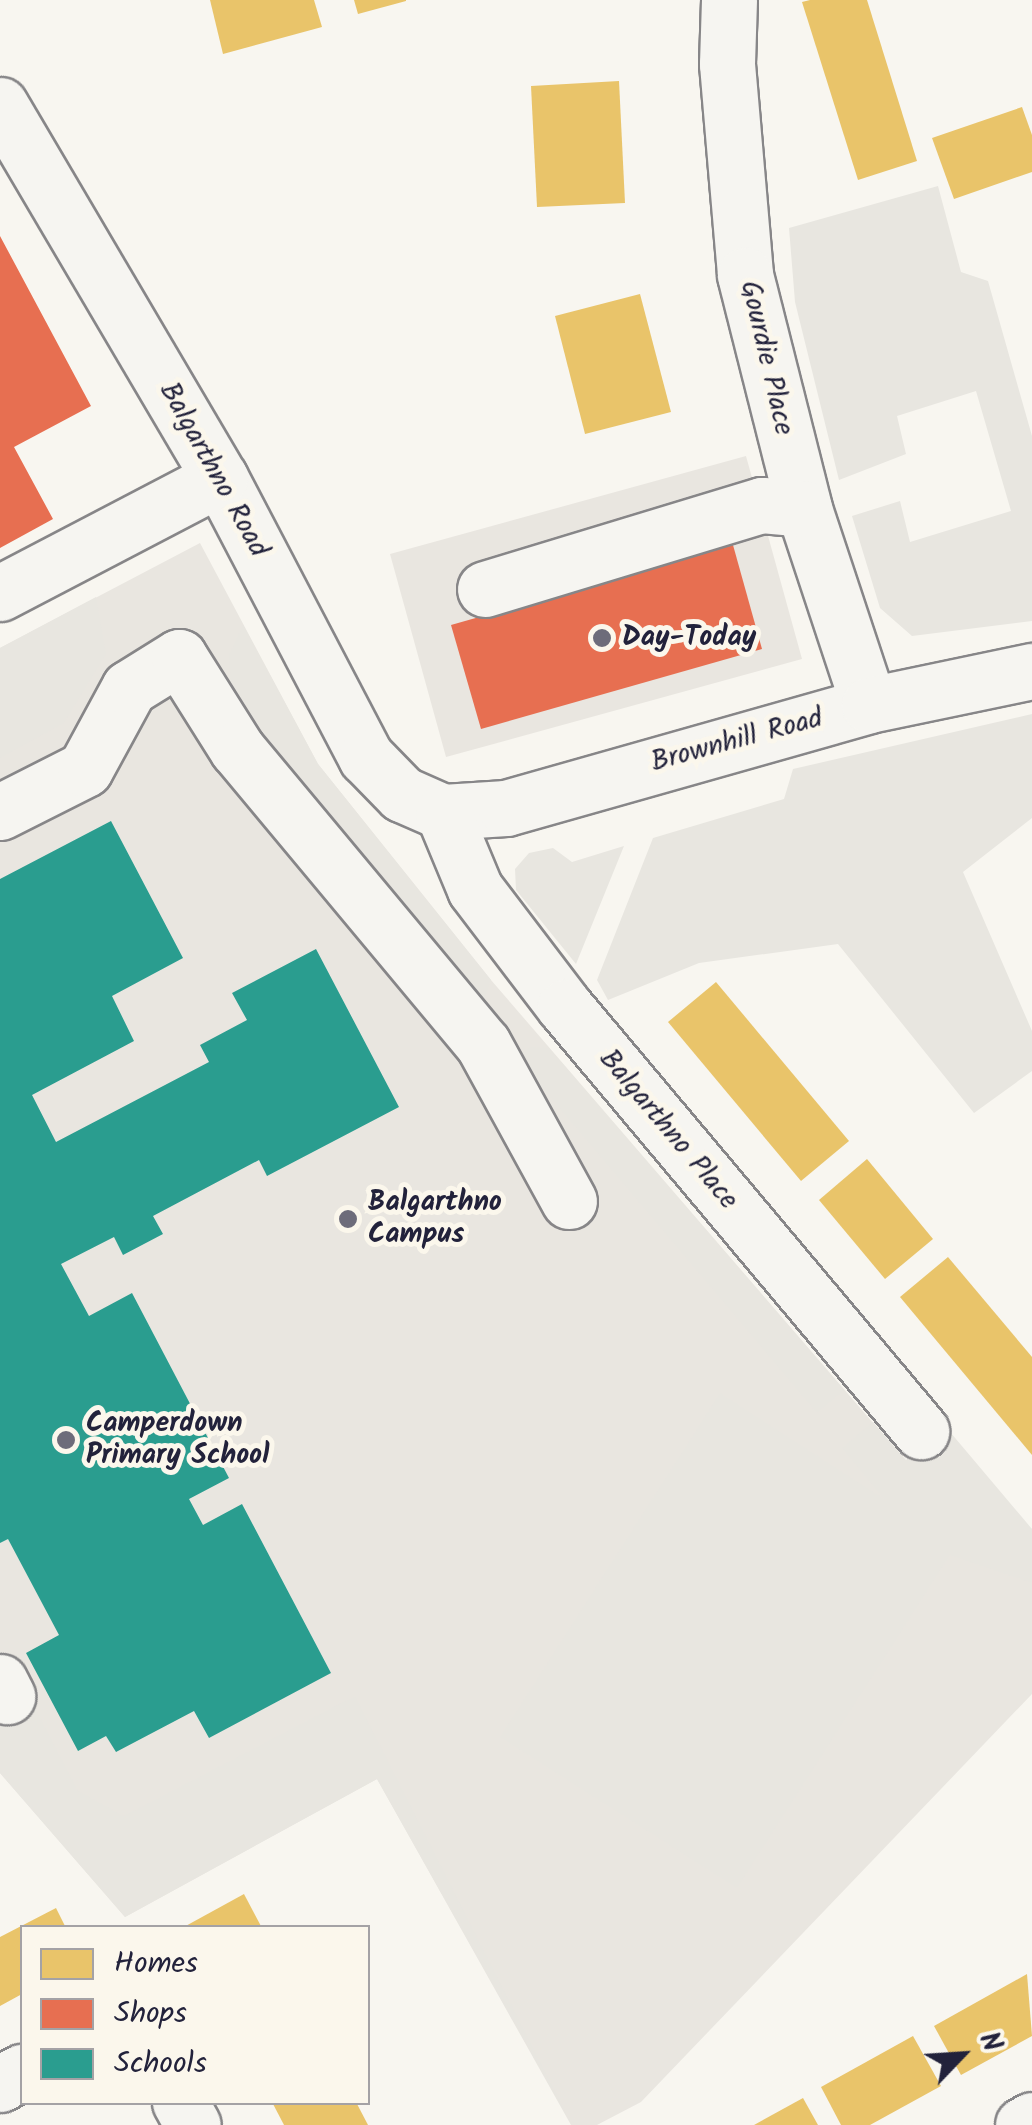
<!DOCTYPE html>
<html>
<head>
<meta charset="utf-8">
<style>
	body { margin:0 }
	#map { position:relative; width:1032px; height:2125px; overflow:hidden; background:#f8f6f0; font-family:Kalam,sans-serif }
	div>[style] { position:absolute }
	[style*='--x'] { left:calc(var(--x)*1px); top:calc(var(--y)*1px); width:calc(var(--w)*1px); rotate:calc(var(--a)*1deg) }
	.built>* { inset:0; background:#e9e6e0 }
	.green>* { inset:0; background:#e8e6e0 }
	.homes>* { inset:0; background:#e9c46a }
	.shops>* { inset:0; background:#e76f51 }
	.schools>* { inset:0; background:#2a9d8f }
	.roads { filter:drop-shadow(2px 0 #878688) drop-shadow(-2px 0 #878688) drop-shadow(0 2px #878688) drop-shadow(0 -2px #878688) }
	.minor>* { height:55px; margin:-27.5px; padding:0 27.5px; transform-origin:27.5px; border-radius:27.5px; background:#f6f5f1 }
	.dots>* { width:28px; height:28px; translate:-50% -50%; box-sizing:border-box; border:5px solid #fbf7ec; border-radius:50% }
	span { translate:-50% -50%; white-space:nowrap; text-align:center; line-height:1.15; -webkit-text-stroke:10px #fbf7ec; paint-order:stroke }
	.street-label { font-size:28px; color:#22223b }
	.poi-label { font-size:28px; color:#22223b; font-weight:700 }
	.left { translate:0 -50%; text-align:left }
	.legend { position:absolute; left:20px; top:1925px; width:350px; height:180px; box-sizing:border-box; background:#fbf7ec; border:2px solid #a4a2a5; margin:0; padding:12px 18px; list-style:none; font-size:30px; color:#22223b }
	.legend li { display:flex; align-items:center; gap:20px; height:50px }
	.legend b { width:50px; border:2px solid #a4a2a5 }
	.north { position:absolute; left:912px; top:2005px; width:100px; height:100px; -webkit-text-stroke:8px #fbf7ec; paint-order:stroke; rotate:65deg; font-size:28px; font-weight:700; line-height:40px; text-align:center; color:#22223b }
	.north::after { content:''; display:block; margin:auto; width:35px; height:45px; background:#22223b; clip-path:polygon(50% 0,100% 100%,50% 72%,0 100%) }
</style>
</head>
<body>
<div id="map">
	<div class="built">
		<div style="clip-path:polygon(746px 456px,802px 659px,446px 757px,390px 554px)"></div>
		<div style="clip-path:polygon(200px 543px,318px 764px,491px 980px,905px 1460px,1032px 1529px,1032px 1694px,641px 2102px,597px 2125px,571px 2125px,377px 1779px,125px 1917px,0 1773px,0 648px)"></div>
	</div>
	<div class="green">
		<div style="clip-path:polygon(938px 186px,961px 272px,988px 281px,1032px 436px,1032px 621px,912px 636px,880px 608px,852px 516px,900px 501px,910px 542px,1011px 511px,976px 391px,897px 416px,906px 454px,839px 480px,795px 302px,789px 228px)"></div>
		<div style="clip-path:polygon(96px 597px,106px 654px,64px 723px,0 758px,0 648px)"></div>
		<div style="clip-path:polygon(243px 625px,318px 764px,491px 980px,481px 1008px,232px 704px,229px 655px)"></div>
		<div style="clip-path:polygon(1032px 714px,1032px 818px,963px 872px,1032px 1031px,1032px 1071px,974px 1113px,838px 944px,699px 963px,608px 1000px,597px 980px,653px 838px,784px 799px,793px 769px)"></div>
		<div style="clip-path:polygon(624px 846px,576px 964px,516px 890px,515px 869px,529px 853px,553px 848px,572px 862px)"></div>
		<div style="clip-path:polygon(530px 1047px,549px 1048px,844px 1390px,817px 1413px,518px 1059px)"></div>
		<div style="clip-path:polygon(720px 1393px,884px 1499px,842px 1448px,873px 1422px,906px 1460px,945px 1426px,1032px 1529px,1032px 1583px,950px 1555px,737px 1888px,500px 1737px)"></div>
		<div style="clip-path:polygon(355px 1696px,572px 2125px,377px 1779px,125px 1917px,0 1773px,0 1718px,32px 1702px,78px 1791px,124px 1816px)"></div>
	</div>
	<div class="homes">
		<div style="clip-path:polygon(210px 0,314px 0,322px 27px,223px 54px)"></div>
		<div style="clip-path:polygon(354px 0,406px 0,406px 1px,358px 14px)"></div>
		<div style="clip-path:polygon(810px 0,867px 0,917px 161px,858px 180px,802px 2px)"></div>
		<div style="clip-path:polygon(619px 81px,625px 203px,537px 207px,531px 86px)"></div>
		<div style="clip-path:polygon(1022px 107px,1032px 135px,1032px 172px,954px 199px,932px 138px)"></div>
		<div style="clip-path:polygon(640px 294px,671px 412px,585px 434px,555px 316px)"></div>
		<div style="clip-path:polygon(716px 982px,849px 1141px,801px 1181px,668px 1022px)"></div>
		<div style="clip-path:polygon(867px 1159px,933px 1239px,885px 1279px,819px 1200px)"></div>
		<div style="clip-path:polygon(948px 1257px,1032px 1357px,1032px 1455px,900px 1297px)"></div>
		<div style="clip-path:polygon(244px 1894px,262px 1928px,182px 1928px)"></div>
		<div style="clip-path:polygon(56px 1908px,66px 1928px,22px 1928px,22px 1994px,0 2006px,0 1937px)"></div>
		<div style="clip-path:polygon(1027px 1974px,1032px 2036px,961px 2075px,934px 2026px)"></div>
		<div style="clip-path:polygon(913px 2036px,941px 2086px,870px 2125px,841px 2125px,821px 2087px)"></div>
		<div style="clip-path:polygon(803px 2098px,818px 2125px,754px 2125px)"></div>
		<div style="clip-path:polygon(272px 2102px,356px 2102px,368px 2125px,284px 2125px)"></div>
	</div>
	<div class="shops">
		<div style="clip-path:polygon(0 236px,91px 406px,14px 447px,53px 519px,0 548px)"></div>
		<div style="clip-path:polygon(733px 545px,762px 649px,481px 729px,451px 625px)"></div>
	</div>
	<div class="schools">
		<div style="clip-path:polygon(111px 821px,183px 958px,112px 996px,134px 1041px,32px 1095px,56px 1142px,209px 1062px,200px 1045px,247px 1020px,232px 993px,316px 949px,399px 1107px,267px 1176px,259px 1160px,153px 1216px,163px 1234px,123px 1255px,114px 1237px,61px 1264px,89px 1316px,132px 1293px,229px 1478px,189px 1499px,203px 1525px,242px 1504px,331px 1673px,209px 1738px,194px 1711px,116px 1752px,106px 1736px,78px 1751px,26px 1653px,59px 1635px,8px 1539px,0 1543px,0 879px)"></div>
	</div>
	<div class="roads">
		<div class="minor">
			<div style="--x:729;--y:0;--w:64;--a:91.8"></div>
			<div style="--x:727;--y:64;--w:212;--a:85.1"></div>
			<div style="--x:745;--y:275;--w:241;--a:75.8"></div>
			<div style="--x:804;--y:509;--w:206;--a:71.7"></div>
			<div style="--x:0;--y:105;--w:433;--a:59.5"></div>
			<div style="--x:220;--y:478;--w:315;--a:62.4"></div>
			<div style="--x:366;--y:757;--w:52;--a:45.8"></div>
			<div style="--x:402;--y:794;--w:45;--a:23.7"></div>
			<div style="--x:443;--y:812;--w:63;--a:-3.6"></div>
			<div style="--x:506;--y:808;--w:377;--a:-15.8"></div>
			<div style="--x:869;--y:705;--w:167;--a:-11.8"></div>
			<div style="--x:485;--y:589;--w:289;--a:-16.9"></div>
			<div style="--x:762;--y:505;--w:42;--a:5.4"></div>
			<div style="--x:0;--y:593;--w:248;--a:-27.6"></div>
			<div style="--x:0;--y:812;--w:95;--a:-26.8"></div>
			<div style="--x:85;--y:769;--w:92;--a:-61.5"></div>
			<div style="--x:129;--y:688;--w:59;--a:-31.8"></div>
			<div style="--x:179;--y:657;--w:109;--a:57.8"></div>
			<div style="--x:237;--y:749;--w:384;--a:50.2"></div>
			<div style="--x:483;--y:1044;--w:179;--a:61.3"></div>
			<div style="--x:443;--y:812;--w:83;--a:67.4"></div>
			<div style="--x:475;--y:889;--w:148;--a:52.7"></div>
			<div style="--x:565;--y:1007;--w:554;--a:49.98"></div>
			<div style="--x:0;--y:1682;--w:16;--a:63"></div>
			<div style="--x:0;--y:2084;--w:25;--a:-29"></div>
			<div style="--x:180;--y:2102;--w:26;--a:61"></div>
			<div style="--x:1023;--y:2125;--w:10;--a:-29"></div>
		</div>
	</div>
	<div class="dots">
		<div style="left:602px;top:638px;background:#6d6c7a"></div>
		<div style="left:348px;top:1219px;background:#6d6c7a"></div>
		<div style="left:66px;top:1440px;background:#6d6c7a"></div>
	</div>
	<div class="street-label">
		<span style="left:766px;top:358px;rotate:77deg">Gourdie Place</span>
		<span style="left:213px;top:470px;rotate:61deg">Balgarthno Road</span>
		<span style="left:737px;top:741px;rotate:-15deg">Brownhill Road</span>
		<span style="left:668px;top:1130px;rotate:50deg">Balgarthno Place</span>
	</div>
	<div class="poi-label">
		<span class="left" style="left:622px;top:638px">Day-Today</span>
		<span class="left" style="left:368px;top:1219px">Balgarthno<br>Campus</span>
		<span class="left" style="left:86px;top:1440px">Camperdown<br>Primary School</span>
	</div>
	<ul class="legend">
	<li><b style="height:28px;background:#e9c46a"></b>Homes</li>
	<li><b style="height:28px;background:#e76f51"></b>Shops</li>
	<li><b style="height:28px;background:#2a9d8f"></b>Schools</li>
	</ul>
	<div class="north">N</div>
</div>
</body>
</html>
